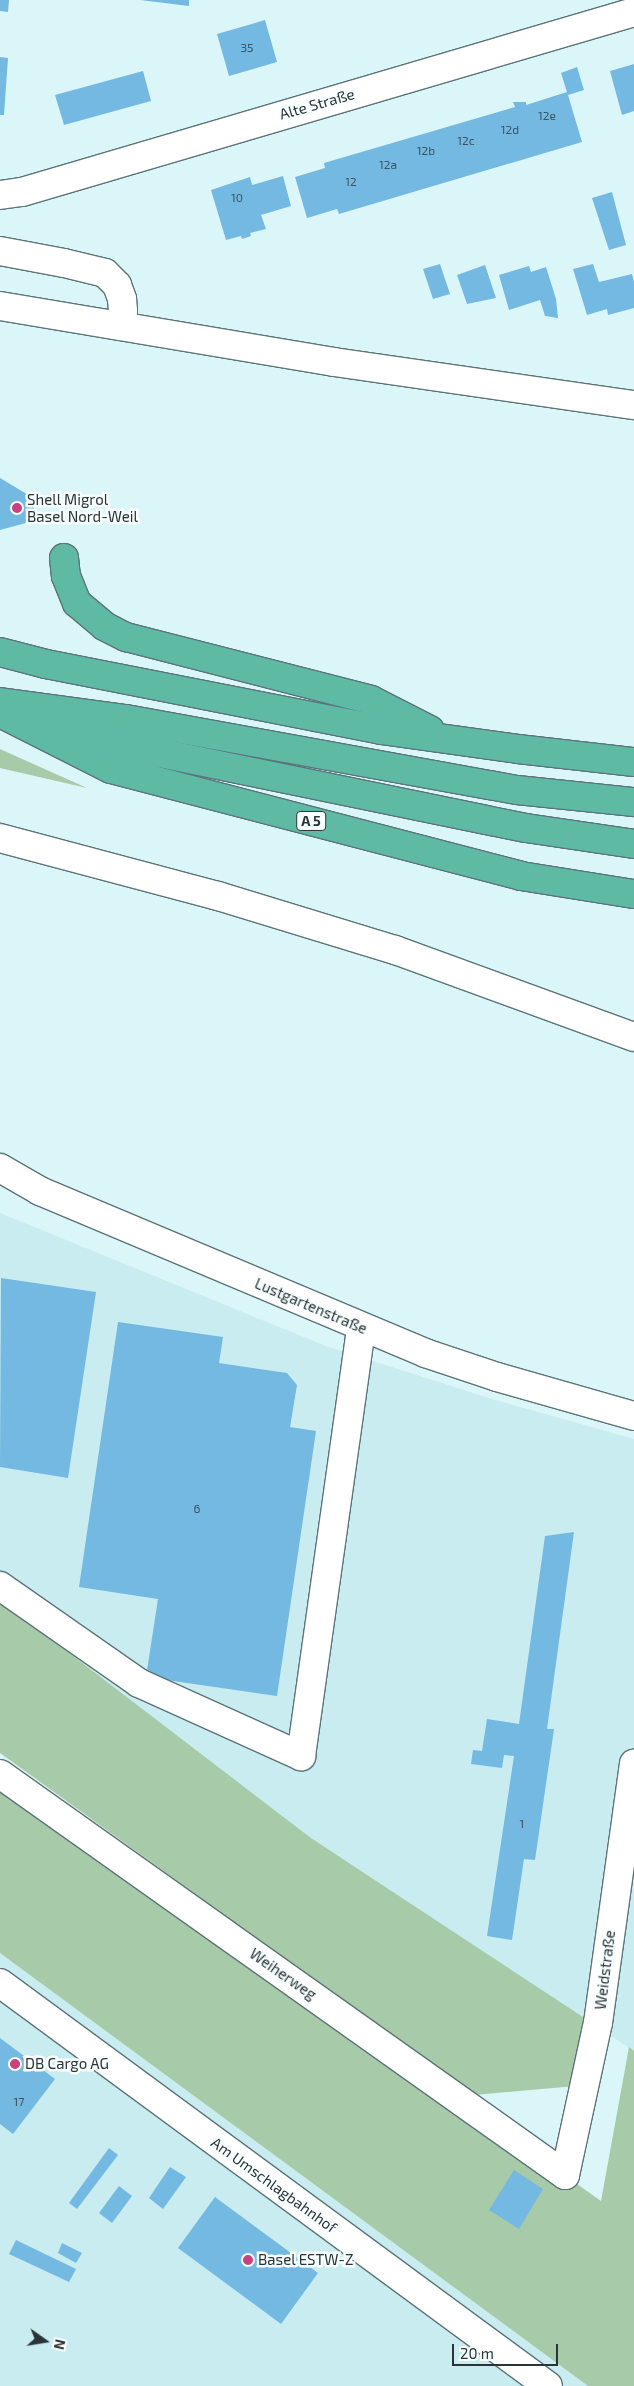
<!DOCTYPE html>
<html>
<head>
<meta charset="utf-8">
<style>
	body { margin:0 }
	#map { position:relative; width:634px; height:2386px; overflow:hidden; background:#dbf6f9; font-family:"Exo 2",sans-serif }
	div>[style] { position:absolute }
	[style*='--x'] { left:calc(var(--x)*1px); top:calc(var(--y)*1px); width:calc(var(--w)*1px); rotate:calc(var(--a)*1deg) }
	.built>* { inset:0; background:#c8ecf0 }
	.green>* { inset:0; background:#a7caa8 }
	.building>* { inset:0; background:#73b9e2 }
	.roads { filter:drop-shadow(1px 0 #5c7477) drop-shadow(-1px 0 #5c7477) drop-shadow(0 1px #5c7477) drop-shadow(0 -1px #5c7477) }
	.minor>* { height:28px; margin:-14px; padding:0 14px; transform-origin:14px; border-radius:14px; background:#fff }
	.highway>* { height:28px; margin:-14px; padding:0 14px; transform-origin:14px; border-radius:14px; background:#5fbaa4 }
	.dots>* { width:14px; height:14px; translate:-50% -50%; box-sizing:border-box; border:2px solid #f9feff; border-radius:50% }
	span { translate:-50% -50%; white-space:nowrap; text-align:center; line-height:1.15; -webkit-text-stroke:5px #f9feff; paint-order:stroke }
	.number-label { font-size:12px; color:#3c5561 }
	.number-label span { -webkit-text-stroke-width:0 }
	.shield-label span { padding:1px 4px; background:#f9feff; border:1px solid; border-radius:4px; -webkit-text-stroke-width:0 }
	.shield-label { font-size:14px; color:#2a3436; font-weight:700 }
	.street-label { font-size:15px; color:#2a3436 }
	.poi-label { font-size:15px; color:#2a3436 }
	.left { translate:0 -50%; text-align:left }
	.north { position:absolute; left:20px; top:2316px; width:50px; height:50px; -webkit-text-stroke:4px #f9feff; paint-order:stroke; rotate:103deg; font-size:14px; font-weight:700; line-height:20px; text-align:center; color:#2a3436 }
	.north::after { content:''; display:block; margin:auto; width:18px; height:22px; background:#2a3436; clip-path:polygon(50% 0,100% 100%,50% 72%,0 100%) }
	.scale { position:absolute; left:452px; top:2344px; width:106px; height:22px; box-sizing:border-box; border:2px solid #2a3436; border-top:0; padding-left:6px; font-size:15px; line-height:18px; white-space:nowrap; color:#2a3436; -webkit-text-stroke:4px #f9feff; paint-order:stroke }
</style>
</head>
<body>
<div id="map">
	<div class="built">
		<div style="clip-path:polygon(0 1213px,326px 1346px,492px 1399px,634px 1439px,634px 2051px,311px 1838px,0 1600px)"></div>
		<div style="clip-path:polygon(0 1953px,588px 2386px,0 2386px)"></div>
	</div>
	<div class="green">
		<div style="clip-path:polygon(0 749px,87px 788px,0 768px)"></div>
		<div style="clip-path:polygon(0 1600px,311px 1838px,586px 2019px,575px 2086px,474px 2095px,0 1753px)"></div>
		<div style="clip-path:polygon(0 1774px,601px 2201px,629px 2047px,634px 2051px,634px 2386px,588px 2386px,0 1953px)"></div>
	</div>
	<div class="building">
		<div style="clip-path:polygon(0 0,9px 0,8px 12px,0 11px)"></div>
		<div style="clip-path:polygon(140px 0,189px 0,189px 6px)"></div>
		<div style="clip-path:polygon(265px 20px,277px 62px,229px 76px,217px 34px)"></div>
		<div style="clip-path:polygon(0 57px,8px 58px,4px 115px,0 115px)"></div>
		<div style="clip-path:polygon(634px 64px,634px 111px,622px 115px,610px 71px)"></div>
		<div style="clip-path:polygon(577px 67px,584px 90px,568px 95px,582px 142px,339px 214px,337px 209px,307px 218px,295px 177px,325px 168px,324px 163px,515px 107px,513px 102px,526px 102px,526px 105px,567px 92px,561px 73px)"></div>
		<div style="clip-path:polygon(143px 71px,151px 101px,64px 125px,55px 95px)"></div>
		<div style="clip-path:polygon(283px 176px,291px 206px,261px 215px,266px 229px,250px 233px,251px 236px,242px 239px,241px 236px,226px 240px,211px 190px,250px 177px,252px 185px)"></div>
		<div style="clip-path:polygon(612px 192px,626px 245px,609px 250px,592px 198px)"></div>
		<div style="clip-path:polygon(440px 264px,450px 294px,433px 299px,423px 269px)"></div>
		<div style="clip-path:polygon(593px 264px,599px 282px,632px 274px,634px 282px,634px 308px,608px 315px,607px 309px,587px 315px,573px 269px)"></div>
		<div style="clip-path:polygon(485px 265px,496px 298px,467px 304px,457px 275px)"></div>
		<div style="clip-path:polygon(529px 266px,531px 272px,546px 267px,556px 299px,558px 318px,545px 316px,540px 300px,509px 310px,499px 275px)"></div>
		<div style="clip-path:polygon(0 478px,30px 496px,37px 520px,0 530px)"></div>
		<div style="clip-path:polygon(1px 1278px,96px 1292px,68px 1478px,0 1467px)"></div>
		<div style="clip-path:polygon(118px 1322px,223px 1337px,219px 1363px,287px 1373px,297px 1385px,290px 1427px,316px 1431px,277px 1696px,146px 1677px,158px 1599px,79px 1587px)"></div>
		<div style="clip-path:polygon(574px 1532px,547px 1729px,554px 1729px,535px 1860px,524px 1859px,512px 1940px,487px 1936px,514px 1756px,504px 1755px,502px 1768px,471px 1764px,473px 1750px,482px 1751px,487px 1719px,519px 1724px,545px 1536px)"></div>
		<div style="clip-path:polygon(0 2038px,55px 2079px,13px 2134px,0 2124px)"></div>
		<div style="clip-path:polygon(109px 2148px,118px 2155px,77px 2209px,69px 2203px)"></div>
		<div style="clip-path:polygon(170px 2167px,186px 2177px,163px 2209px,149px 2198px)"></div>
		<div style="clip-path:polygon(514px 2170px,543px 2189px,519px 2229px,489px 2210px)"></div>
		<div style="clip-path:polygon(119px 2186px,132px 2196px,112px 2223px,99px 2213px)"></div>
		<div style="clip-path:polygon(215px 2197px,318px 2273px,281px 2324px,178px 2248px)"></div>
		<div style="clip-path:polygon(16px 2240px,76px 2269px,69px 2282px,9px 2254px)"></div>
		<div style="clip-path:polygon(62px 2243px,82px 2253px,76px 2263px,58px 2253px)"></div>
	</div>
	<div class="roads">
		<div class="minor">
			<div style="--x:0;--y:195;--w:22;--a:-8"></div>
			<div style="--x:22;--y:192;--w:638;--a:-16.39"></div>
			<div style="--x:0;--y:251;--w:65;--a:10.6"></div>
			<div style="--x:64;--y:263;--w:42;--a:13.7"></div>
			<div style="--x:105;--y:273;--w:17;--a:45"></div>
			<div style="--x:117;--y:285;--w:15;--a:70"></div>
			<div style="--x:122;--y:299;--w:12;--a:85"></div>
			<div style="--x:123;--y:311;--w:15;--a:101"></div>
			<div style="--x:0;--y:306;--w:339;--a:9.5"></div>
			<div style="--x:334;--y:362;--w:303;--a:8.2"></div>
			<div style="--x:0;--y:838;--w:226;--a:14.9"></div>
			<div style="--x:218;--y:896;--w:185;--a:17"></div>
			<div style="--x:395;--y:950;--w:254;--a:20"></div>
			<div style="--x:0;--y:1168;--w:46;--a:29.9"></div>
			<div style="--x:40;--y:1191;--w:418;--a:22.8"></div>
			<div style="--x:425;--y:1353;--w:76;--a:18.4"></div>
			<div style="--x:497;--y:1377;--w:142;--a:15.9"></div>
			<div style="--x:0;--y:1586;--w:169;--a:34.9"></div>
			<div style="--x:139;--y:1683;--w:178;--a:24.3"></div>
			<div style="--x:301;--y:1756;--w:433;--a:-82"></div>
			<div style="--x:0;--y:1774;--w:693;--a:35.36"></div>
			<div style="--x:565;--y:2175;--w:156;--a:-77.8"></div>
			<div style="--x:598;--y:2023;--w:262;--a:-82.1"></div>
			<div style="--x:0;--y:1983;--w:680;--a:36.33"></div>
		</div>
		<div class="highway">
			<div style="--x:64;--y:558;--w:18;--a:84"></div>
			<div style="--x:66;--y:576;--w:29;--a:68"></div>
			<div style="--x:77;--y:603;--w:35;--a:40"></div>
			<div style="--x:104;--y:626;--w:25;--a:27"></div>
			<div style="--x:126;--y:637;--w:253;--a:14.4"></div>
			<div style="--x:371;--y:700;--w:66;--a:27"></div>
			<div style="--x:0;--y:652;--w:48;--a:14.6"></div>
			<div style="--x:46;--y:664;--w:341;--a:11.1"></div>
			<div style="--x:381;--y:730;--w:138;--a:7.9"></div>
			<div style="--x:518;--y:749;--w:117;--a:6.4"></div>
			<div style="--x:0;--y:702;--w:127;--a:7.7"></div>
			<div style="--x:126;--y:719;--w:397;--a:10.3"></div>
			<div style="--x:517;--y:790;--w:118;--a:5.9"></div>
			<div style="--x:0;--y:713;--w:124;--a:26.8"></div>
			<div style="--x:111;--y:769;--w:424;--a:14.6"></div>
			<div style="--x:521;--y:876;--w:114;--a:9.1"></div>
			<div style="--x:49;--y:723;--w:75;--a:17"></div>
			<div style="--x:121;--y:745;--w:413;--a:11.6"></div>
			<div style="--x:526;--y:828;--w:109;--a:8.4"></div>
		</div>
	</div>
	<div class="dots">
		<div style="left:17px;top:508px;background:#c9417f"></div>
		<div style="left:15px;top:2064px;background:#c9417f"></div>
		<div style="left:248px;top:2260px;background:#c9417f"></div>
	</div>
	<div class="number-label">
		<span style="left:247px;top:48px">35</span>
		<span style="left:547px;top:116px">12e</span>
		<span style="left:510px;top:130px">12d</span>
		<span style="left:466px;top:141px">12c</span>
		<span style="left:426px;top:151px">12b</span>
		<span style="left:388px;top:165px">12a</span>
		<span style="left:351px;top:182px">12</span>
		<span style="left:237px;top:198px">10</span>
		<span style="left:197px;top:1509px">6</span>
		<span style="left:522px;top:1824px">1</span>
		<span style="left:19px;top:2102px">17</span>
	</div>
	<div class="shield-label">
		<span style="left:311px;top:821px">A 5</span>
	</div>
	<div class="street-label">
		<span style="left:317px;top:104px;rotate:-16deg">Alte Straße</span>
		<span style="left:311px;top:1306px;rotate:23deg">Lustgartenstraße</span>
		<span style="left:605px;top:1970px;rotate:-83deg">Weidstraße</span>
		<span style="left:283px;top:1974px;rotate:35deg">Weiherweg</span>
		<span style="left:274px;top:2185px;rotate:36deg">Am Umschlagbahnhof</span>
	</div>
	<div class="poi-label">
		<span class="left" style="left:27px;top:508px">Shell Migrol<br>Basel Nord-Weil</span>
		<span class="left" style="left:25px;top:2064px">DB Cargo AG</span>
		<span class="left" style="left:258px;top:2260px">Basel ESTW-Z</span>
	</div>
	<div class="north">N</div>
	<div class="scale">20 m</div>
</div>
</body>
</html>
